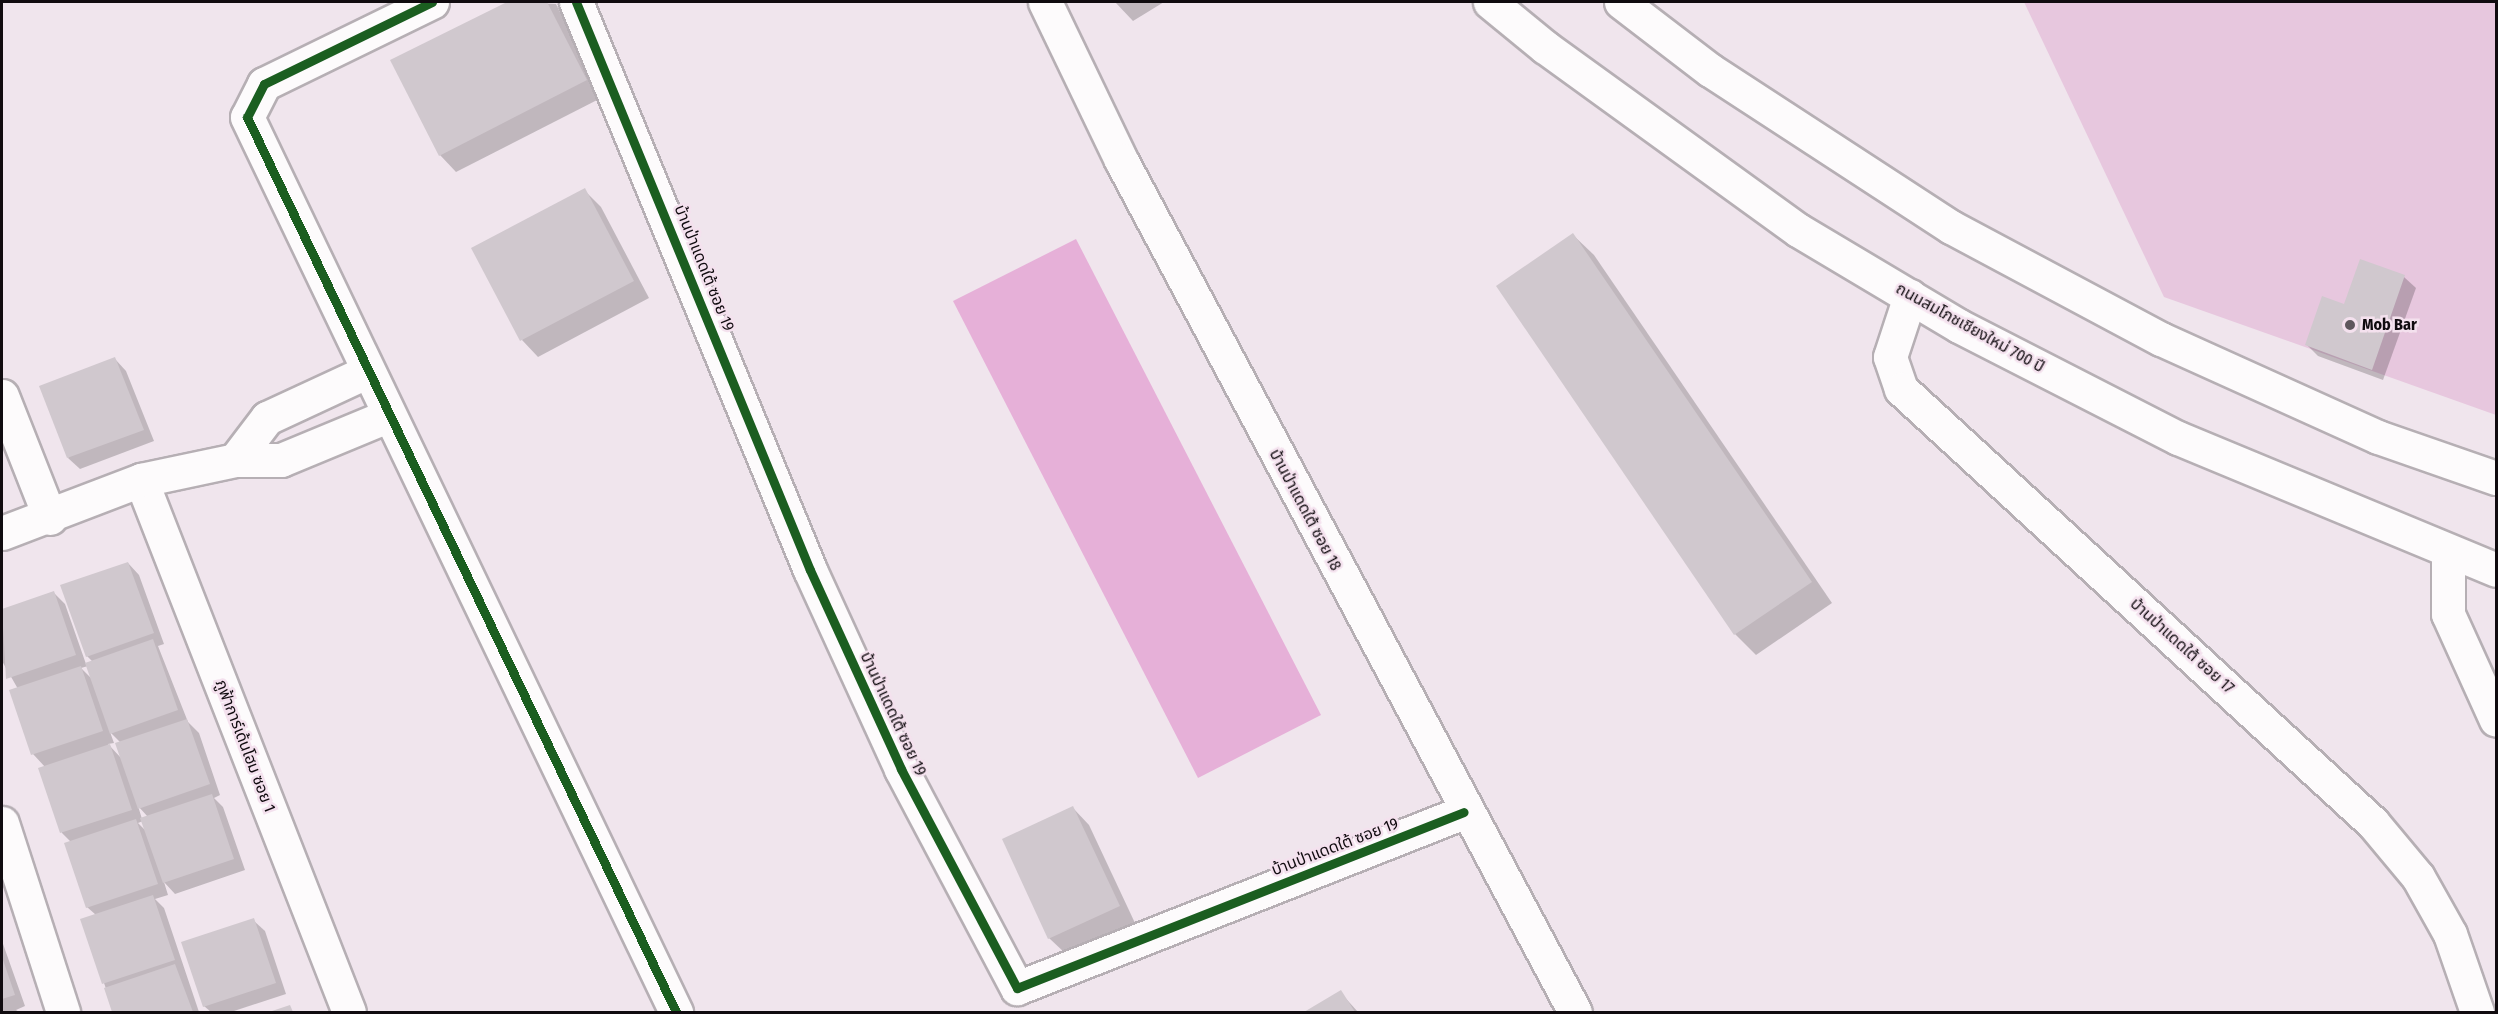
<!DOCTYPE html>
<html>
<head>
<meta charset="utf-8">
<style>
	body { margin:0 }
	#map { position:relative; width:2498px; height:1014px; overflow:hidden; background:#f0e5ed; font-family:"Fira Sans Condensed","Noto Sans Thai",sans-serif }
	div>[style] { position:absolute }
	[style*='--x'] { left:calc(var(--x)*1px); top:calc(var(--y)*1px); width:calc(var(--w)*1px); rotate:calc(var(--a)*1deg) }
	.green>* { inset:0; background:#e7c7de }
	.water>* { inset:0; background:#e6b0d8 }
	.shadow>* { inset:0; background:#0003 }
	.building>* { inset:0; background:#d0c8ce }
	.roads { filter:drop-shadow(2px 0 #b6afb4) drop-shadow(-2px 0 #b6afb4) drop-shadow(0 2px #b6afb4) drop-shadow(0 -2px #b6afb4) }
	.minor>* { height:33px; margin:-16.5px; padding:0 16.5px; transform-origin:16.5px; border-radius:16.5px; background:#fdfbfc }
	.major>* { height:33px; margin:-16.5px; padding:0 16.5px; transform-origin:16.5px; border-radius:16.5px; background:#fdfbfc }
	.cycleway>* { height:9px; margin:-4.5px; padding:0 4.5px; transform-origin:4.5px; border-radius:4.5px; background:#1b5e20 }
	.dots>* { width:16px; height:16px; translate:-50% -50%; box-sizing:border-box; border:3px solid #f4e1ee; border-radius:50% }
	span { translate:-50% -50%; white-space:nowrap; text-align:center; line-height:1.15; -webkit-text-stroke:5px #f4e1ee; paint-order:stroke }
	.street-label { font-size:16px; color:#100b0f }
	.poi-label { font-size:16px; color:#100b0f; font-weight:700 }
	.left { translate:0 -50%; text-align:left }
	.frame { position:absolute; inset:0; border:3px solid #100b0f; pointer-events:none }
</style>
</head>
<body>
<div id="map">
	<div class="green">
		<div style="clip-path:polygon(2024px 2px,2496px 2px,2496px 415px,2164px 297px)"></div>
	</div>
	<div class="water">
		<div style="clip-path:polygon(1076px 239px,1321px 715px,1198px 778px,953px 301px)"></div>
	</div>
	<div class="shadow">
		<div style="clip-path:polygon(511px 2px,556px 4px,603px 97px,456px 172px,440px 155px,392px 61px)"></div>
		<div style="clip-path:polygon(1115px 2px,1164px 2px,1133px 21px)"></div>
		<div style="clip-path:polygon(584px 190px,601px 207px,649px 298px,538px 357px,522px 340px)"></div>
		<div style="clip-path:polygon(1573px 235px,1594px 255px,1832px 603px,1756px 655px,1735px 634px)"></div>
		<div style="clip-path:polygon(2404px 277px,2416px 288px,2383px 380px,2318px 356px,2307px 345px,2344px 306px)"></div>
		<div style="clip-path:polygon(115px 359px,126px 371px,154px 441px,80px 469px,68px 458px)"></div>
		<div style="clip-path:polygon(evenodd,128px 563px,139px 575px,164px 644px,158px 646px,188px 722px,199px 733px,220px 795px,214px 798px,223px 807px,245px 870px,175px 894px,164px 882px,168px 895px,155px 899px,164px 908px,199px 1012px,114px 1012px,104px 983px,96px 915px,87px 907px,71px 842px,62px 833px,40px 769px,46px 768px,33px 754px,18px 689px,2px 661px,2px 611px,53px 592px,65px 604px,86px 664px,93px 662px,87px 656px,128px 563px,88px 666px,92px 679px,81px 668px,88px 666px,128px 563px,110px 732px,121px 743px,122px 759px,108px 744px,114px 743px,110px 732px,128px 563px,138px 806px,148px 817px,142px 819px,138px 806px,128px 563px,143px 821px,147px 832px,138px 823px,143px 821px)"></div>
		<div style="clip-path:polygon(1073px 808px,1089px 825px,1135px 923px,1066px 954px,1049px 938px)"></div>
		<div style="clip-path:polygon(253px 920px,265px 931px,286px 994px,231px 1012px,211px 1012px,204px 1006px)"></div>
		<div style="clip-path:polygon(2px 941px,25px 1006px,16px 1010px,19px 1012px,2px 1012px)"></div>
		<div style="clip-path:polygon(1340px 992px,1358px 1012px,1306px 1012px)"></div>
	</div>
	<div class="building">
		<div style="clip-path:polygon(507px 2px,547px 2px,587px 80px,439px 156px,390px 60px)"></div>
		<div style="clip-path:polygon(585px 188px,634px 281px,520px 341px,471px 248px)"></div>
		<div style="clip-path:polygon(1573px 233px,1812px 582px,1734px 635px,1496px 286px)"></div>
		<div style="clip-path:polygon(2360px 259px,2405px 275px,2372px 370px,2305px 345px,2322px 296px,2344px 304px)"></div>
		<div style="clip-path:polygon(115px 357px,144px 430px,67px 458px,39px 386px)"></div>
		<div style="clip-path:polygon(128px 562px,154px 633px,86px 657px,60px 585px)"></div>
		<div style="clip-path:polygon(54px 591px,76px 655px,6px 679px,2px 609px)"></div>
		<div style="clip-path:polygon(153px 639px,178px 710px,110px 734px,85px 663px)"></div>
		<div style="clip-path:polygon(81px 666px,103px 731px,31px 755px,9px 690px)"></div>
		<div style="clip-path:polygon(187px 719px,210px 784px,138px 809px,115px 743px)"></div>
		<div style="clip-path:polygon(110px 744px,132px 810px,60px 833px,38px 768px)"></div>
		<div style="clip-path:polygon(212px 794px,234px 859px,163px 883px,140px 818px)"></div>
		<div style="clip-path:polygon(1073px 806px,1120px 906px,1048px 939px,1002px 839px)"></div>
		<div style="clip-path:polygon(136px 819px,158px 884px,86px 908px,64px 843px)"></div>
		<div style="clip-path:polygon(153px 895px,175px 960px,102px 984px,80px 919px)"></div>
		<div style="clip-path:polygon(254px 918px,276px 983px,203px 1007px,181px 942px)"></div>
		<div style="clip-path:polygon(2px 957px,15px 995px,2px 999px)"></div>
		<div style="clip-path:polygon(175px 964px,193px 1012px,112px 1012px,104px 988px)"></div>
		<div style="clip-path:polygon(1341px 990px,1355px 1012px,1304px 1012px)"></div>
		<div style="clip-path:polygon(290px 1005px,293px 1012px,269px 1012px)"></div>
	</div>
	<div class="roads">
		<div class="minor">
			<div style="--x:432;--y:2;--w:187;--a:154"></div>
			<div style="--x:264;--y:84;--w:37;--a:117"></div>
			<div style="--x:247;--y:117;--w:993;--a:64.39"></div>
			<div style="--x:576;--y:2;--w:614;--a:67.61"></div>
			<div style="--x:810;--y:570;--w:219;--a:65.4"></div>
			<div style="--x:901;--y:769;--w:248;--a:62.1"></div>
			<div style="--x:1017;--y:988;--w:480;--a:-21.5"></div>
			<div style="--x:1045;--y:2;--w:175;--a:64.3"></div>
			<div style="--x:1121;--y:160;--w:965;--a:61.95"></div>
			<div style="--x:1910;--y:296;--w:64;--a:108.2"></div>
			<div style="--x:1890;--y:357;--w:34;--a:71"></div>
			<div style="--x:1901;--y:389;--w:641;--a:42.6"></div>
			<div style="--x:2373;--y:823;--w:70;--a:50.2"></div>
			<div style="--x:2418;--y:877;--w:65;--a:60.7"></div>
			<div style="--x:2450;--y:934;--w:83;--a:70.9"></div>
			<div style="--x:2;--y:396;--w:131;--a:68.5"></div>
			<div style="--x:235;--y:460;--w:53;--a:-52.7"></div>
			<div style="--x:267;--y:418;--w:109;--a:-24.9"></div>
			<div style="--x:141;--y:480;--w:571;--a:68.65"></div>
			<div style="--x:2;--y:533;--w:149;--a:-20.9"></div>
			<div style="--x:141;--y:480;--w:96;--a:-12"></div>
			<div style="--x:235;--y:460;--w:46;--a:0"></div>
			<div style="--x:281;--y:460;--w:115;--a:-22.5"></div>
			<div style="--x:2448;--y:554;--w:60;--a:90"></div>
			<div style="--x:2448;--y:614;--w:116;--a:65.6"></div>
			<div style="--x:2;--y:823;--w:199;--a:72.1"></div>
		</div>
		<div class="major">
			<div style="--x:1490;--y:2;--w:71;--a:39.3"></div>
			<div style="--x:1545;--y:47;--w:312;--a:35.9"></div>
			<div style="--x:1798;--y:230;--w:187;--a:30.8"></div>
			<div style="--x:1959;--y:326;--w:246;--a:27.1"></div>
			<div style="--x:2178;--y:438;--w:344;--a:22.5"></div>
			<div style="--x:1621;--y:2;--w:112;--a:37.4"></div>
			<div style="--x:1710;--y:70;--w:288;--a:33.1"></div>
			<div style="--x:1951;--y:227;--w:238;--a:28.1"></div>
			<div style="--x:2161;--y:339;--w:238;--a:24.3"></div>
			<div style="--x:2378;--y:437;--w:125;--a:19.2"></div>
		</div>
	</div>
	<div class="cycleway">
		<div style="--x:432;--y:2;--w:187;--a:154"></div>
		<div style="--x:264;--y:84;--w:37;--a:117"></div>
		<div style="--x:247;--y:117;--w:993;--a:64.39"></div>
		<div style="--x:576;--y:2;--w:614;--a:67.61"></div>
		<div style="--x:810;--y:570;--w:219;--a:65.4"></div>
		<div style="--x:901;--y:769;--w:248;--a:62.1"></div>
		<div style="--x:1017;--y:988;--w:480;--a:-21.5"></div>
	</div>
	<div class="dots">
		<div style="left:2350px;top:325px;background:#5e575d"></div>
	</div>
	<div class="street-label">
		<span style="left:704px;top:268px;rotate:68deg">บ้านป่าแดดใต้ ซอย 19</span>
		<span style="left:1970px;top:328px;rotate:29deg">ถนนสมโภชเชียงใหม่ 700 ปี</span>
		<span style="left:1305px;top:510px;rotate:62deg">บ้านป่าแดดใต้ ซอย 18</span>
		<span style="left:2182px;top:646px;rotate:42deg">บ้านป่าแดดใต้ ซอย 17</span>
		<span style="left:893px;top:714px;rotate:65deg">บ้านป่าแดดใต้ ซอย 19</span>
		<span style="left:245px;top:746px;rotate:69deg">ภูฟ้าการ์เด้นโฮม ซอย 1</span>
		<span style="left:1335px;top:847px;rotate:-21deg">บ้านป่าแดดใต้ ซอย 19</span>
	</div>
	<div class="poi-label">
		<span class="left" style="left:2362px;top:325px">Mob Bar</span>
	</div>
	<div class="frame"></div>
</div>
</body>
</html>
